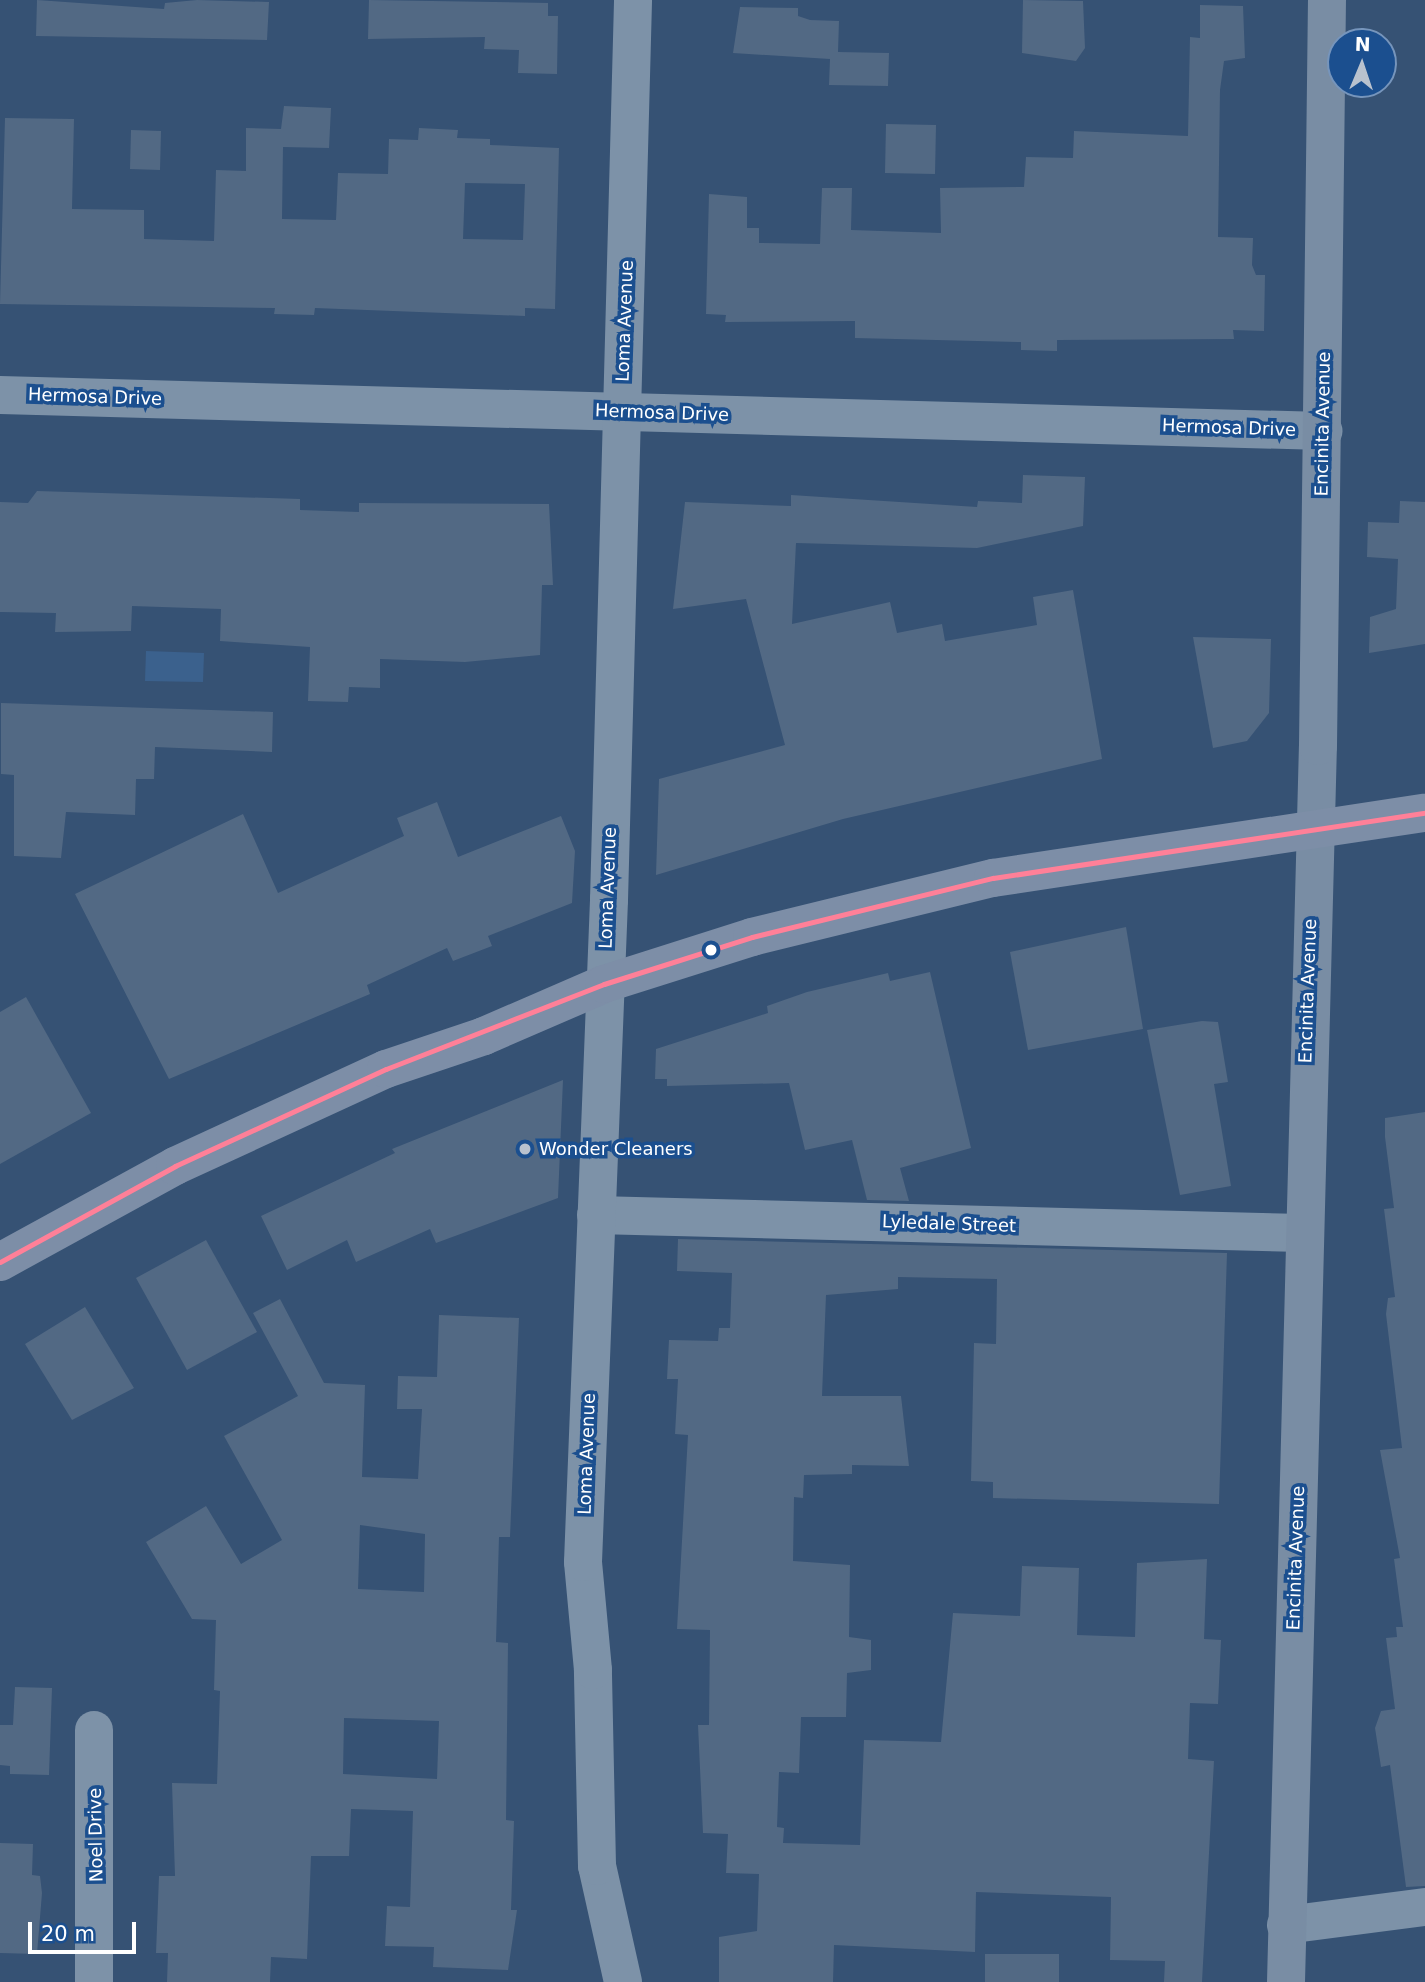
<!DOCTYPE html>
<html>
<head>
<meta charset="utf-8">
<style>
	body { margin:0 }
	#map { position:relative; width:1425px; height:1982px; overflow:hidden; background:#365274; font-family:"DejaVu Sans",sans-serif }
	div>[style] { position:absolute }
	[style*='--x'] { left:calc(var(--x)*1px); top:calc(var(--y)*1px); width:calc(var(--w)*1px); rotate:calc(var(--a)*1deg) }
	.water>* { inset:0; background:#3b618d }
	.building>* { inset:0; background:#526984 }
	.street>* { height:38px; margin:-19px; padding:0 19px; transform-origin:19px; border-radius:19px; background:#7d92a8 }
	.secondary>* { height:38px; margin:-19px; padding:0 19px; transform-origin:19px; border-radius:19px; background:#798da4 }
	.primary>* { height:38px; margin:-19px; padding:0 19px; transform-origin:19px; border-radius:19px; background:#7d8ea7 }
	.bus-1>* { height:5px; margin:-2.5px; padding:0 2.5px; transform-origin:2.5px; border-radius:2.5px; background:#ff8098 }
	.dots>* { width:19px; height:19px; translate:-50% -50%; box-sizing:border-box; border:4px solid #1b4f8f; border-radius:50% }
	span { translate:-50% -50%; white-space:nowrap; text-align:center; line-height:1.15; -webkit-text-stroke:7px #1b4f8f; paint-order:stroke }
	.street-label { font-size:18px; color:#fff }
	.poi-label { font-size:18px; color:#fff }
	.left { translate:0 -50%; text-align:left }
	.north { position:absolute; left:1327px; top:28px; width:70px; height:70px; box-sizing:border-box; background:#1b4f8f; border:2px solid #7695bc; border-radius:50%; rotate:2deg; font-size:19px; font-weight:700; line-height:28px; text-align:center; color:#fff }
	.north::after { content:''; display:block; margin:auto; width:24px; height:32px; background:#b9c2ce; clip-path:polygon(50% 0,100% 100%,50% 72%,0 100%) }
	.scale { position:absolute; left:28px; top:1922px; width:108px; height:32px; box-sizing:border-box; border:4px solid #fff; border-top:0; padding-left:9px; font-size:21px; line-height:24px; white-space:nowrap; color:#fff; -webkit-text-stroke:5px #1b4f8f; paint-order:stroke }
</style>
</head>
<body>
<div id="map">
	<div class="water">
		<div style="clip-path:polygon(146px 651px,204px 653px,203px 682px,145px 681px)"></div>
	</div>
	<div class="building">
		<div style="clip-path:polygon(37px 0,164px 9px,165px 3px,197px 0,269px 2px,267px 40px,36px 36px)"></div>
		<div style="clip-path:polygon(369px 0,548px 3px,548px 16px,558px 16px,557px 74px,518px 73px,519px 50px,484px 49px,485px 37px,368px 39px)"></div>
		<div style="clip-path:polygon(1023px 0,1083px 1px,1085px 48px,1076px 61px,1022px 53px)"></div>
		<div style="clip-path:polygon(1200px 5px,1243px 6px,1245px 58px,1224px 61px,1220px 90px,1218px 237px,1253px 238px,1252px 265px,1256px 275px,1265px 275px,1264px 331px,1233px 330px,1234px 339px,1057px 340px,1057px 351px,1021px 350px,1021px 342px,855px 338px,855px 321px,725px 322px,726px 315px,706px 314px,709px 194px,747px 197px,747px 228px,759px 228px,759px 243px,820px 244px,822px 188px,852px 188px,851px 230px,941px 233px,940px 188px,1024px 187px,1026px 157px,1073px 158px,1074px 131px,1188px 136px,1190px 37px,1200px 38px)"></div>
		<div style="clip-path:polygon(740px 7px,798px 8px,798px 16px,810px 20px,839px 21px,838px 52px,889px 53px,888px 86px,829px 85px,830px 59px,733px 53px)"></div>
		<div style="clip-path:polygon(evenodd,284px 106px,331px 108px,329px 148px,283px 147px,282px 219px,336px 220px,338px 173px,388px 174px,389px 139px,418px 140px,419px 128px,458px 130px,457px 138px,490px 139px,490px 145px,559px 148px,555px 309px,525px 308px,525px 316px,315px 308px,314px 315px,274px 314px,275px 308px,0 304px,5px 118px,74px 119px,72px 209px,144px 210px,144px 239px,214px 241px,216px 170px,246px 171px,246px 128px,281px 129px,284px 106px,465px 183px,525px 184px,523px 240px,463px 239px,465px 183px)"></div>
		<div style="clip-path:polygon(886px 124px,936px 125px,935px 174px,885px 173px)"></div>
		<div style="clip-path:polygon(131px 130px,161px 131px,160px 170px,130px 169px)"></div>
		<div style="clip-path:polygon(1023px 475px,1085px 477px,1083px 526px,977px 548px,796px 543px,792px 624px,890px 602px,897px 633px,942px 624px,945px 641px,1037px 625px,1033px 597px,1073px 590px,1102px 759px,843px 819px,656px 875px,659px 779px,785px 745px,746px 599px,673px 609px,685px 502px,791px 506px,791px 495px,977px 507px,978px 501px,1022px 503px)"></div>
		<div style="clip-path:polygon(37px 491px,300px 499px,300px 510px,359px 512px,359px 503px,549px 504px,553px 585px,542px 585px,540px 655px,465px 662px,380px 659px,380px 688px,349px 687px,348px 702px,308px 701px,310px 647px,220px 641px,221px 609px,132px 606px,131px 631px,55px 632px,56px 613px,0 612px,0 502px,28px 503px)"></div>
		<div style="clip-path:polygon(1400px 501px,1425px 502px,1425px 644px,1369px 653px,1370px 617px,1396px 609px,1398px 559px,1367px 557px,1368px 522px,1399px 523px)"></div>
		<div style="clip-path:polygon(1193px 637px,1271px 639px,1269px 713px,1247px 741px,1213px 748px)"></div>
		<div style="clip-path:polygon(1px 703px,273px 712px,272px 752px,155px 747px,154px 779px,136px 779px,135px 815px,66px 812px,61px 858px,14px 856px,14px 775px,1px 774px)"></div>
		<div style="clip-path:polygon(437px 802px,458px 857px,561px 816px,575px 851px,572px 903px,488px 936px,492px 946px,453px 961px,447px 948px,367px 985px,370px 994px,169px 1079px,75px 894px,243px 814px,278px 893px,404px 836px,397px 818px)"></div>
		<div style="clip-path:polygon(1126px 927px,1143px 1029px,1028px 1050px,1010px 952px)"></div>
		<div style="clip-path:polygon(930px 972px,971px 1148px,900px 1168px,909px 1201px,867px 1200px,852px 1140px,805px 1150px,789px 1083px,667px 1086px,667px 1079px,655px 1079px,656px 1049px,768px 1013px,767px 1006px,807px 992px,888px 973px,890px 981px)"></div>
		<div style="clip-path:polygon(26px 997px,91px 1113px,0 1164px,0 1012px)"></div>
		<div style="clip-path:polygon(1202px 1021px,1218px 1022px,1228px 1082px,1214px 1084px,1231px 1186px,1180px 1195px,1147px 1030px)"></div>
		<div style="clip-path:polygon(563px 1080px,558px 1198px,436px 1243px,430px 1229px,356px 1262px,347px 1240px,287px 1270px,261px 1216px,395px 1153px,392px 1149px)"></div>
		<div style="clip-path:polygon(1425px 1112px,1425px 1886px,1406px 1887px,1390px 1765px,1381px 1767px,1375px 1728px,1381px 1711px,1395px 1709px,1386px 1638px,1397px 1637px,1396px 1627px,1403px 1627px,1394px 1559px,1400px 1558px,1380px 1450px,1402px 1448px,1386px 1314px,1388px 1298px,1395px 1297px,1384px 1209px,1394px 1208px,1385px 1137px,1385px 1118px)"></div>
		<div style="clip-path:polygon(678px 1239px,1227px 1253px,1219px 1504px,993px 1498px,993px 1482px,971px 1481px,974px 1343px,996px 1344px,997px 1279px,898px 1277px,898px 1289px,826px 1295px,822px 1396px,901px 1396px,909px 1466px,852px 1465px,852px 1474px,804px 1475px,803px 1498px,794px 1497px,793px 1561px,850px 1565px,849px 1637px,871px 1640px,871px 1670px,847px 1673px,846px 1717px,801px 1717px,799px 1773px,779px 1772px,777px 1827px,784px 1828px,783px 1843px,860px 1845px,864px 1740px,941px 1742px,953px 1613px,1020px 1616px,1022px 1566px,1079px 1568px,1077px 1635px,1135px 1637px,1137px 1563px,1207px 1559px,1204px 1639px,1221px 1640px,1218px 1704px,1190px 1703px,1188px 1759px,1214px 1761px,1202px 1982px,1164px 1982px,1165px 1961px,1110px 1960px,1111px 1897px,976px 1892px,975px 1952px,834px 1945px,833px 1982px,719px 1982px,719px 1937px,757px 1931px,759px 1874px,726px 1873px,728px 1834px,703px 1833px,698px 1725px,709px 1725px,710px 1630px,677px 1629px,688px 1435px,675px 1434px,678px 1379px,667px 1379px,669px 1340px,718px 1341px,719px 1328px,730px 1328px,732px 1273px,677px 1271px)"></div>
		<div style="clip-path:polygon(206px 1240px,257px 1332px,187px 1370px,136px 1278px)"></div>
		<div style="clip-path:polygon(evenodd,280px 1299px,324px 1383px,365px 1385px,362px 1477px,418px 1479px,422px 1409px,397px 1409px,398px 1376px,437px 1377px,439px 1315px,519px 1318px,510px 1537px,499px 1537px,496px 1642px,508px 1643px,506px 1820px,514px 1821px,511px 1910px,517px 1910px,508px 1970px,433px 1967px,434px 1947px,385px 1946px,387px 1906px,410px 1907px,413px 1811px,351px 1809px,349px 1856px,311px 1856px,307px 1959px,271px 1957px,270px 1982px,167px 1982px,168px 1953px,156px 1953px,159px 1876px,175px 1876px,172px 1783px,217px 1784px,220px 1691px,214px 1690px,216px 1620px,192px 1619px,146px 1542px,206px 1506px,241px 1564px,282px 1540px,224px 1436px,298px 1396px,253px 1313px,280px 1299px,360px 1525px,425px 1534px,424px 1592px,358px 1589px,360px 1525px,280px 1299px,344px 1718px,439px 1721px,437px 1779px,343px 1774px,344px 1718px)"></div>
		<div style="clip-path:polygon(85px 1307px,134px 1388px,72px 1420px,25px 1344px)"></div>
		<div style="clip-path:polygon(15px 1687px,52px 1688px,49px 1775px,10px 1774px,10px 1766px,0 1765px,0 1725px,13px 1725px)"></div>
		<div style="clip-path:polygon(0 1843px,33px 1844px,32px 1875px,40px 1876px,42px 1893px,37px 1954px,0 1953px)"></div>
		<div style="clip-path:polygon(985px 1954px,1059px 1954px,1059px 1982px,985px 1982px)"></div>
	</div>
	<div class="street">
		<div style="--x:0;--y:395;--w:1324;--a:1.56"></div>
		<div style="--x:596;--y:1215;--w:707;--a:1.46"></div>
		<div style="--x:1286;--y:1925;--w:140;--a:-7.4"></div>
		<div style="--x:94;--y:1982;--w:252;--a:-90"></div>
		<div style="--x:623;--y:1982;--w:119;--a:-102.6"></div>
		<div style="--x:597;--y:1866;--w:196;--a:-91.2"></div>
		<div style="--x:593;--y:1670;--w:108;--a:-95.3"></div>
		<div style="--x:583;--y:1562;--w:663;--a:-87.75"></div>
		<div style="--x:609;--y:900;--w:900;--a:-88.47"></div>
	</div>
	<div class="secondary">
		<div style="--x:1286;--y:1982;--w:1236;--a:-88.52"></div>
		<div style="--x:1318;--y:746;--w:746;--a:-89.31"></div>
	</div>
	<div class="primary">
		<div style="--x:0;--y:1262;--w:200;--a:-28.7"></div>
		<div style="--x:175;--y:1166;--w:232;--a:-24.7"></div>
		<div style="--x:386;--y:1069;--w:103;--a:-18.6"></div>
		<div style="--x:484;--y:1036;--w:131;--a:-23.4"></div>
		<div style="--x:604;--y:984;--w:155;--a:-17.6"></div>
		<div style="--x:752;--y:937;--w:248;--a:-13.8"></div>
		<div style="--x:993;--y:878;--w:437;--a:-8.6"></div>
	</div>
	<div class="bus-1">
		<div style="--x:0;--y:1262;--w:200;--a:-28.7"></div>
		<div style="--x:175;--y:1166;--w:232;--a:-24.7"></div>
		<div style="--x:386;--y:1069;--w:234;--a:-21.3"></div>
		<div style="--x:604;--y:984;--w:155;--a:-17.6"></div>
		<div style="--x:752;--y:937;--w:248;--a:-13.8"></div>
		<div style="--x:993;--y:878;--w:437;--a:-8.6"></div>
	</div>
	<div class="dots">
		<div style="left:711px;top:950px;background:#fff"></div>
		<div style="left:525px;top:1149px;background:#b9c2ce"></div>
	</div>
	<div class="street-label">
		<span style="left:625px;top:321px;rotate:-88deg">Loma Avenue</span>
		<span style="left:95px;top:397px;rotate:2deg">Hermosa Drive</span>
		<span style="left:662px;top:413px;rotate:2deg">Hermosa Drive</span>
		<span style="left:1323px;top:424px;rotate:-89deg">Encinita Avenue</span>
		<span style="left:1229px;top:428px;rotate:2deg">Hermosa Drive</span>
		<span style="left:608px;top:888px;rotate:-88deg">Loma Avenue</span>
		<span style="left:1308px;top:991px;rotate:-88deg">Encinita Avenue</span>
		<span style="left:949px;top:1224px;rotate:2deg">Lyledale Street</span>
		<span style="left:587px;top:1454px;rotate:-88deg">Loma Avenue</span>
		<span style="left:1296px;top:1558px;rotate:-88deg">Encinita Avenue</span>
		<span style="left:96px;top:1835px;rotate:-91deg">Noel Drive</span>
	</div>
	<div class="poi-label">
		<span class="left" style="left:539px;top:1149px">Wonder Cleaners</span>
	</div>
	<div class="north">N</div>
	<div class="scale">20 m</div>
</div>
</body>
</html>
